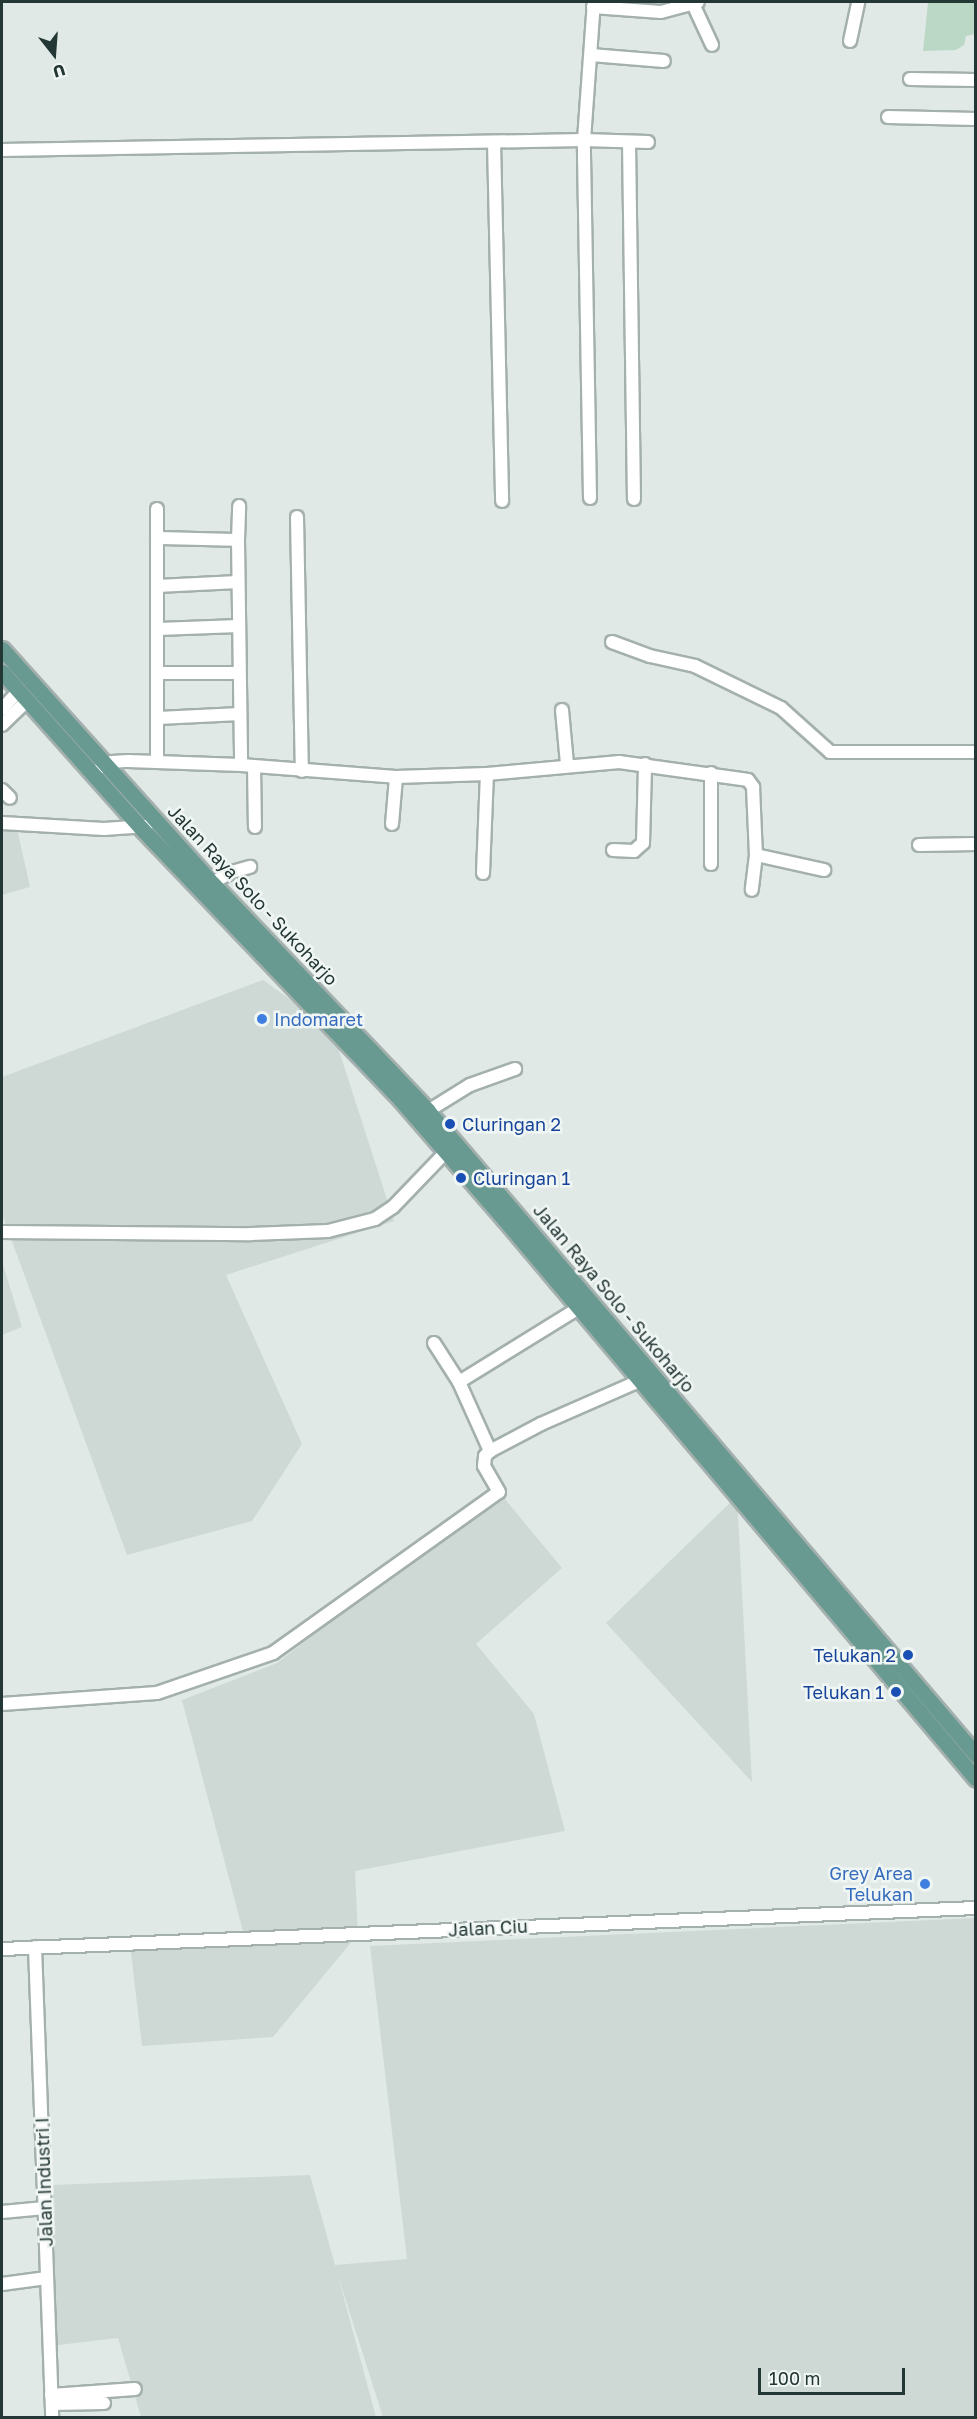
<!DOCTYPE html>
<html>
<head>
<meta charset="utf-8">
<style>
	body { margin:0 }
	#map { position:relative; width:977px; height:2419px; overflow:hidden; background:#e0e9e6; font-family:"Golos Text",sans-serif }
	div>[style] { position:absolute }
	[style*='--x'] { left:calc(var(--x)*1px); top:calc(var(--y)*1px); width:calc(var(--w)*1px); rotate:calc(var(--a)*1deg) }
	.built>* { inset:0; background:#ced9d5 }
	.green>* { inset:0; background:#bbd8c6 }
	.roads { filter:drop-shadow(2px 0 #a4b0ad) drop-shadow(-2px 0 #a4b0ad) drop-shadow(0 2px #a4b0ad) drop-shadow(0 -2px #a4b0ad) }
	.minor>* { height:12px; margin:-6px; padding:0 6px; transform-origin:6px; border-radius:6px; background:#fff }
	.major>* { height:15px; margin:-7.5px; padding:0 7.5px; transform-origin:7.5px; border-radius:7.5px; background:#699a92 }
	.dots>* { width:16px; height:16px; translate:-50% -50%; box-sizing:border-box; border:3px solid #f0f6f4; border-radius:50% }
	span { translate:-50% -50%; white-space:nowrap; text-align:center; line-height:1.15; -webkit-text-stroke:5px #f0f6f4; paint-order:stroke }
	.street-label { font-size:18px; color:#233734 }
	.shop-label { font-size:18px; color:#366cbe }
	.left { translate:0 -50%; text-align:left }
	.right { translate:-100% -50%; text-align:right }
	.transit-label { font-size:18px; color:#164399 }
	.frame { position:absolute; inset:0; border:3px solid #233734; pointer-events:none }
	.north { position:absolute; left:24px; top:24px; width:60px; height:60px; -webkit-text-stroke:4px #f0f6f4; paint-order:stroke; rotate:163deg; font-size:16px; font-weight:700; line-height:24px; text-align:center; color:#233734 }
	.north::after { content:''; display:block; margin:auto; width:21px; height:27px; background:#233734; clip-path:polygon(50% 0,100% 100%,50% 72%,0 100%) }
	.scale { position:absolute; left:758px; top:2368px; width:147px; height:27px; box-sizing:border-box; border:3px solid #233734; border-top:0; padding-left:8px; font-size:18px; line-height:21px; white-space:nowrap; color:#233734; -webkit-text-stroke:4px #f0f6f4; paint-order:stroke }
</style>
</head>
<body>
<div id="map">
	<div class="built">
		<div style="clip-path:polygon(2px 823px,16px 824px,30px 887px,2px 895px)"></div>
		<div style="clip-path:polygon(263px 980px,332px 1029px,394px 1221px,226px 1275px,302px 1444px,252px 1521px,127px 1555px,2px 1214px,2px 1077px)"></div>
		<div style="clip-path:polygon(2px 1261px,22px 1327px,2px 1335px)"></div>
		<div style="clip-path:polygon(499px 1492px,562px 1568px,476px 1644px,534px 1714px,565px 1831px,355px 1871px,358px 1934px,273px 2037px,142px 2046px,130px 1944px,245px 1939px,182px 1700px,277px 1663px)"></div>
		<div style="clip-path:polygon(737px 1496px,752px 1782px,606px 1623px)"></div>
		<div style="clip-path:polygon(975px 1918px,975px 2417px,383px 2417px,338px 2276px,376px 2417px,141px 2417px,118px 2338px,50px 2346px,53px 2185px,310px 2175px,335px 2265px,407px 2259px,370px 1946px)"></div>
	</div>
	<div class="green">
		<div style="clip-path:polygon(930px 2px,975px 2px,975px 34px,966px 36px,964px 45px,956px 50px,923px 51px,928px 3px)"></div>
	</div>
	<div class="roads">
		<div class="minor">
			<div style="--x:693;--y:4;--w:45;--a:65.1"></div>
			<div style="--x:593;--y:7;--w:68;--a:4.2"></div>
			<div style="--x:661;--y:12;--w:38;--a:-15"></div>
			<div style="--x:850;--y:41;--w:40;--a:-78"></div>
			<div style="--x:591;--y:55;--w:73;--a:4.7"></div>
			<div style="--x:910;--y:79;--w:66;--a:0.9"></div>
			<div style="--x:888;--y:117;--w:88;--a:1.3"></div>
			<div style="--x:494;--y:142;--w:359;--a:88.7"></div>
			<div style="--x:629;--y:142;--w:357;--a:89.2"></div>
			<div style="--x:2;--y:150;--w:582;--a:-0.98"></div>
			<div style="--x:584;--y:140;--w:64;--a:1.8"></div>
			<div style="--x:590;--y:498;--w:358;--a:-91"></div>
			<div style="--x:584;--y:140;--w:138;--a:-85.9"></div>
			<div style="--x:157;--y:509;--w:253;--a:90"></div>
			<div style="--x:297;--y:517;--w:254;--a:88.9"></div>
			<div style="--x:157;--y:538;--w:81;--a:1.4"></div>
			<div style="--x:238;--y:540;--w:225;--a:89.2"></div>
			<div style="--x:238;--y:540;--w:34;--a:-88"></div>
			<div style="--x:157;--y:586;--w:81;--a:-2.8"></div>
			<div style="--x:158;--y:629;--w:81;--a:-2.1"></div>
			<div style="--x:612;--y:642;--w:40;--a:20.2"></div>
			<div style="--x:650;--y:656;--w:46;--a:12.5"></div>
			<div style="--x:695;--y:666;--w:96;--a:26"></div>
			<div style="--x:781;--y:708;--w:66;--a:41.9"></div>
			<div style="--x:830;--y:752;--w:146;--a:0"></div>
			<div style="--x:158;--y:673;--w:81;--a:0"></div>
			<div style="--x:2;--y:709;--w:25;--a:-47"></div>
			<div style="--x:562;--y:710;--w:54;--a:84.7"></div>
			<div style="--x:158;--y:718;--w:82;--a:-2.8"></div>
			<div style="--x:2;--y:725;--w:35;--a:-44"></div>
			<div style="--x:254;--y:766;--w:61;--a:89.1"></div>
			<div style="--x:101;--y:767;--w:12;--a:-24"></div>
			<div style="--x:112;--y:762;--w:16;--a:-4"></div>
			<div style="--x:128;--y:761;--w:113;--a:2"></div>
			<div style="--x:241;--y:765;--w:155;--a:4.4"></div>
			<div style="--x:396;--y:777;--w:91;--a:-1.9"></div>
			<div style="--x:487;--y:774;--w:133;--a:-5.2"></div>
			<div style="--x:619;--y:762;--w:130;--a:7.9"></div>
			<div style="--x:748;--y:780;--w:9;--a:54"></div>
			<div style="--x:753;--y:787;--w:68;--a:87.5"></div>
			<div style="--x:756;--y:855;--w:35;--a:97"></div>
			<div style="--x:711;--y:773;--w:91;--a:90"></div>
			<div style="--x:2;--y:790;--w:11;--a:45"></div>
			<div style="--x:2;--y:823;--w:102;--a:3.4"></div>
			<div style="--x:104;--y:829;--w:43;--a:-4"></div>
			<div style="--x:392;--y:824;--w:47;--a:-85.1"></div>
			<div style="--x:919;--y:845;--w:57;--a:-1"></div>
			<div style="--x:613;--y:850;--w:21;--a:3"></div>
			<div style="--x:634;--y:851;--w:12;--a:-42"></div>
			<div style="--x:643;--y:843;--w:79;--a:-88.5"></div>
			<div style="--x:756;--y:855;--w:70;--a:12.4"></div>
			<div style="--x:483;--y:873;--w:99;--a:-87.7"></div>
			<div style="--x:212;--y:883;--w:23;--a:-29"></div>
			<div style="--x:232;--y:872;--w:19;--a:-16"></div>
			<div style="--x:428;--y:1111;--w:49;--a:-31.8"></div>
			<div style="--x:470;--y:1085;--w:48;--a:-19.6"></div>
			<div style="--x:2;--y:1232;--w:249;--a:0.5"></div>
			<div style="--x:251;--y:1234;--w:77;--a:-2.2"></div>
			<div style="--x:328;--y:1231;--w:49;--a:-14.3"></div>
			<div style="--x:375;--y:1219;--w:22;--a:-34"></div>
			<div style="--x:393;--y:1207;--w:76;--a:-46.1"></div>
			<div style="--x:434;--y:1343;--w:46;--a:57.3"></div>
			<div style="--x:459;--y:1382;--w:76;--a:65.8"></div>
			<div style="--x:459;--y:1382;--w:141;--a:-31.7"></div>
			<div style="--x:2;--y:1704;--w:155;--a:-4.1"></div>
			<div style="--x:157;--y:1693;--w:123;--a:-19"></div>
			<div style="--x:273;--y:1653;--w:277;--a:-35.5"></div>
			<div style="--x:499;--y:1492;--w:30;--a:-120"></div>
			<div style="--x:484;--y:1466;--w:10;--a:-84"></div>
			<div style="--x:485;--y:1456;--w:7;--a:-45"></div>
			<div style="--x:490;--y:1451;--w:58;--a:-27.9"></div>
			<div style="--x:541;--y:1424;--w:109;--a:-23.7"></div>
			<div style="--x:35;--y:1947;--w:471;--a:87.9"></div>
			<div style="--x:2;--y:1949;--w:975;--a:-2.41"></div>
			<div style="--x:2;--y:2212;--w:43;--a:-5.3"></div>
			<div style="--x:2;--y:2284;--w:45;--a:-7.6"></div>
			<div style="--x:51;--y:2395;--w:84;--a:-4.1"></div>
			<div style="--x:52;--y:2404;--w:52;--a:-1.1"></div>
		</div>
		<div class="major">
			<div style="--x:2;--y:649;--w:314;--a:48.1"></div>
			<div style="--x:212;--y:883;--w:314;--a:46.5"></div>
			<div style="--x:428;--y:1111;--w:846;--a:49.6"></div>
			<div style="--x:2;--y:672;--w:209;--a:48.3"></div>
			<div style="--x:141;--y:828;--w:375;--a:46.3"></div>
			<div style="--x:400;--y:1099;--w:159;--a:49.1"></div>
			<div style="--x:504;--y:1219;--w:732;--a:49.87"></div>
		</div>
	</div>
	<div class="dots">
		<div style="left:262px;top:1019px;background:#3f7fe0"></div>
		<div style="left:450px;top:1124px;background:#1a4fb4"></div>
		<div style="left:461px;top:1178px;background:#1a4fb4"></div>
		<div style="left:908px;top:1655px;background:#1a4fb4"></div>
		<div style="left:896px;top:1692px;background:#1a4fb4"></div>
		<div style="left:925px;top:1884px;background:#3f7fe0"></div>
	</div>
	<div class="street-label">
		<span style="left:253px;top:895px;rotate:47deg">Jalan Raya Solo - Sukoharjo</span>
		<span style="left:614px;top:1298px;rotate:50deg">Jalan Raya Solo - Sukoharjo</span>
		<span style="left:488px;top:1928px;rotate:-3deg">Jalan Ciu</span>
		<span style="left:44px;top:2182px;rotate:-92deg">Jalan Industri I</span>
	</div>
	<div class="shop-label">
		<span class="left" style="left:274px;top:1019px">Indomaret</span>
		<span class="right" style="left:913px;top:1884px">Grey Area<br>Telukan</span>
	</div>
	<div class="transit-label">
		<span class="left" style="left:462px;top:1124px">Cluringan 2</span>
		<span class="left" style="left:473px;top:1178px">Cluringan 1</span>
		<span class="right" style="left:896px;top:1655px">Telukan 2</span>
		<span class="right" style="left:884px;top:1692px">Telukan 1</span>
	</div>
	<div class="frame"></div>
	<div class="north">U</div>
	<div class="scale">100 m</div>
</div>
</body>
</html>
